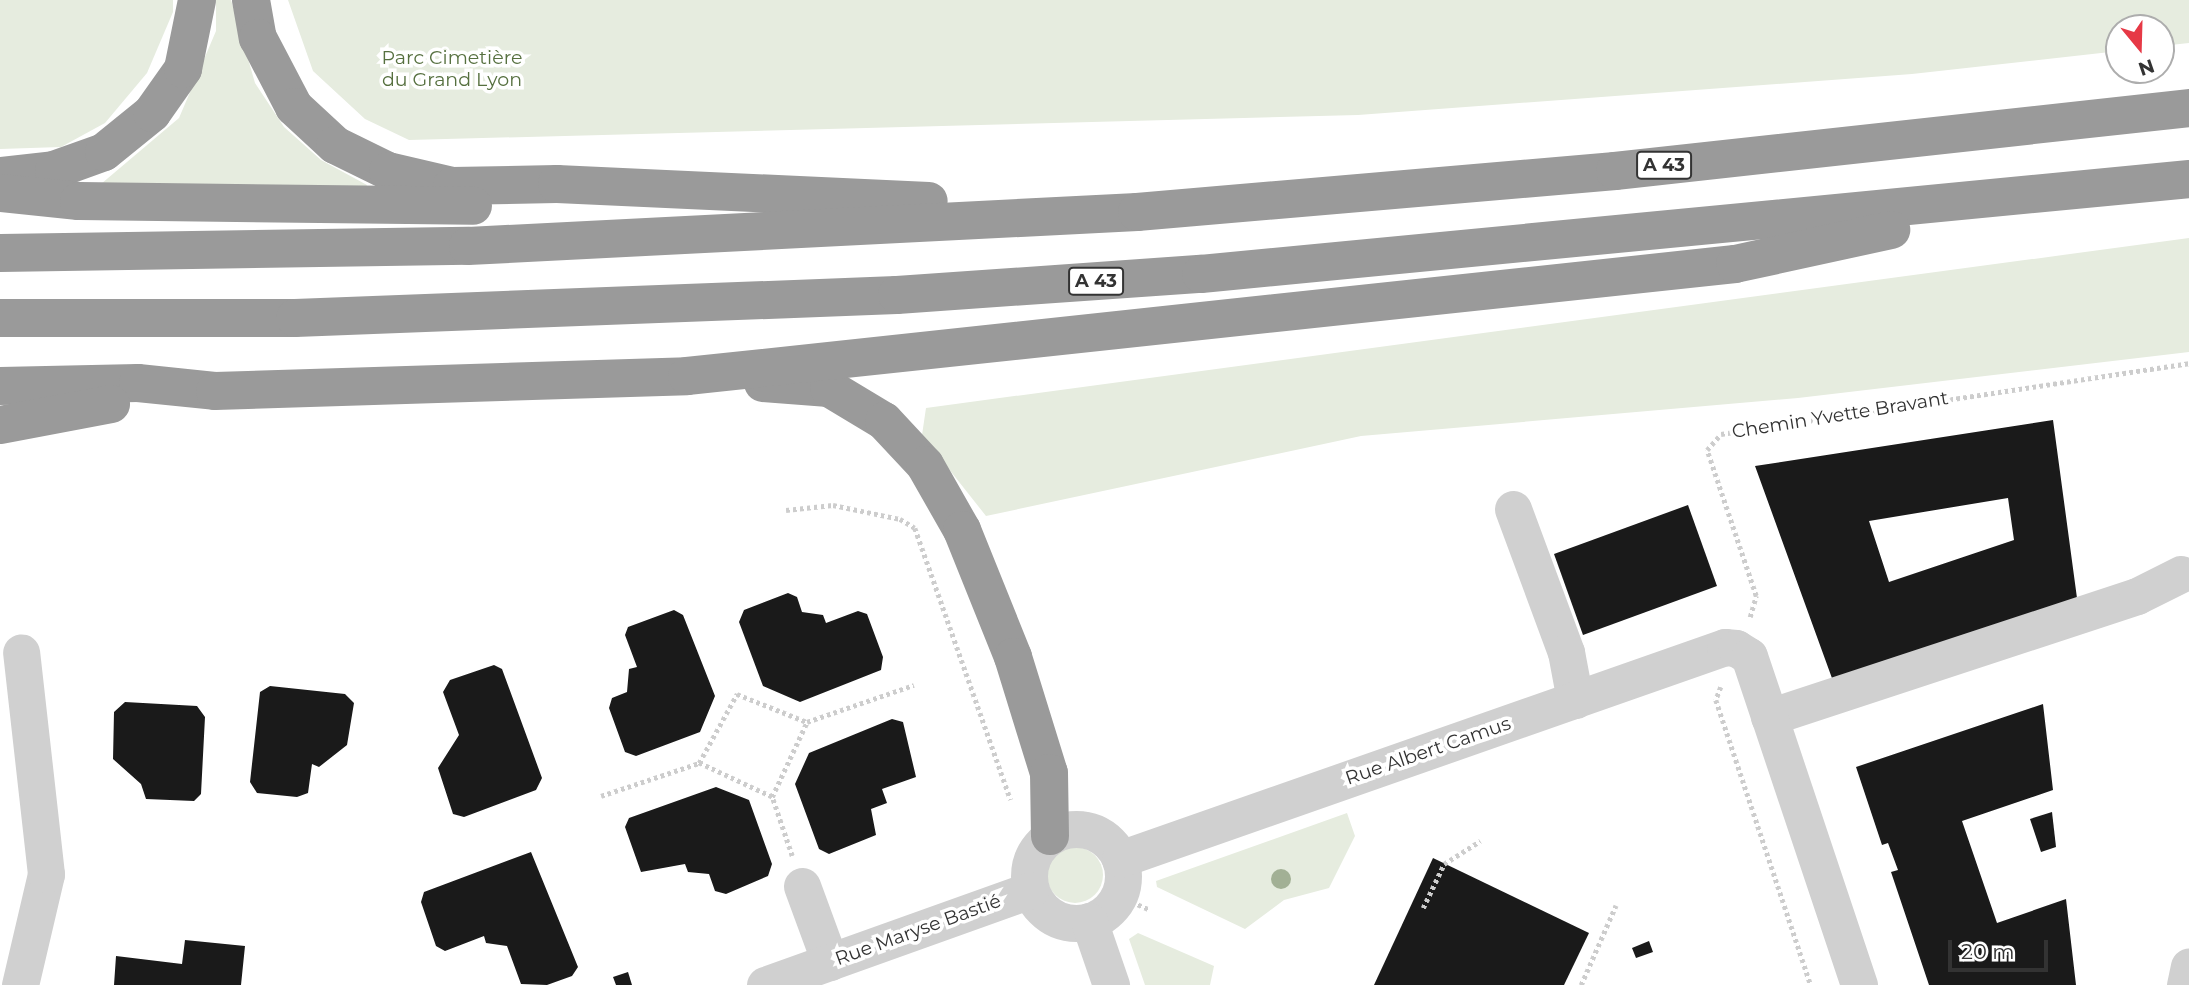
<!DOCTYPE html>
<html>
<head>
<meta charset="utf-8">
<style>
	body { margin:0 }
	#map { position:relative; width:2189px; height:985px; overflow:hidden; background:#fff; font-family:Montserrat,sans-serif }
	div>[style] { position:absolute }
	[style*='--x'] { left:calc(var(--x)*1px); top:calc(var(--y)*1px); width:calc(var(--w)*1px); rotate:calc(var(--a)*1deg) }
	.green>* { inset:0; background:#e6ecdf }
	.round { border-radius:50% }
	.building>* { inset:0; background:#1a1a1a }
	.path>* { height:4.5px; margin-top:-2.25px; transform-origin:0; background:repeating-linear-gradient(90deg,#cdcdcd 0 3.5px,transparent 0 7px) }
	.minor>* { height:37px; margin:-18.5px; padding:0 18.5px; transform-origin:18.5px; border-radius:18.5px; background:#d0d0d0 }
	.minor>.ring { margin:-18.5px; padding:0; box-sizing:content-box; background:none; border:37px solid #d0d0d0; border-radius:50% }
	.highway>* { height:38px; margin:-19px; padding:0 19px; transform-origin:19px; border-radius:19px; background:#9a9a9a }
	.trees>* { width:20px; height:20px; margin:-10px; border-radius:50%; background:#a2b095 }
	span { translate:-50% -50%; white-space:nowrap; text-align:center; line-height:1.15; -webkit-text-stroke:7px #fff; paint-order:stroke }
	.shield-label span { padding:2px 5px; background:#fff; border:2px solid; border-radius:5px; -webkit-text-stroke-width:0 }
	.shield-label { font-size:18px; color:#333; font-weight:700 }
	.park-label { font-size:19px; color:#56703f }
	.street-label { font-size:19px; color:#333 }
	.north { position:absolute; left:2105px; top:14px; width:70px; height:70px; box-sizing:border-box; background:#fff; border:2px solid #adadad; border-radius:50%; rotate:161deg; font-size:19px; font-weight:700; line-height:28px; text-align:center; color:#333 }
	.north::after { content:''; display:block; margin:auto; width:24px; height:32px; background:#e63946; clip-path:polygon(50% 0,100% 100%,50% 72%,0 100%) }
	.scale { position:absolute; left:1948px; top:940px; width:100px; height:32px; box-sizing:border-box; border:4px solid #333; border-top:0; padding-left:9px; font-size:21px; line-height:24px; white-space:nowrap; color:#333; -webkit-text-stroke:5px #fff; paint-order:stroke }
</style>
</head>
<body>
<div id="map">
	<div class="green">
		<div style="clip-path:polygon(0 0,173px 0,173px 12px,147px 73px,105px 123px,61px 147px,0 149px)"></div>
		<div style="clip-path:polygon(216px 0,231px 0,255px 83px,284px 127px,321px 160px,367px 185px,365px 191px,101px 184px,179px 118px,216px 31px)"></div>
		<div style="clip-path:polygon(288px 0,2189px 0,2189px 43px,2161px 46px,2161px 28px,2119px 28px,2119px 51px,1912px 74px,1358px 115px,409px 140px,365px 119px,313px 71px)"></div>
		<div style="clip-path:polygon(2189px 238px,2189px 352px,1798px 398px,1361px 436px,986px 516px,922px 435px,926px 408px)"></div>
		<div style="clip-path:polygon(1347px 813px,1355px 836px,1329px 888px,1284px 900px,1245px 929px,1157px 887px,1156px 881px)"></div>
		<div class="round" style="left:1047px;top:847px;width:56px;height:56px"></div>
		<div style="clip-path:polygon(1138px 933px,1214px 966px,1210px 985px,1145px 985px,1129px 939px)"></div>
	</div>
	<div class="building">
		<div style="clip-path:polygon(evenodd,2053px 420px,2077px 598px,1833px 681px,1755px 466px,2053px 420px,2008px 498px,2014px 540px,1889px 582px,1869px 521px,2008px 498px)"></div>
		<div style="clip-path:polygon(1688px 505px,1717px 586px,1583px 635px,1554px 554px)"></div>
		<div style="clip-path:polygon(788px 593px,797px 597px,802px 612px,823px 615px,826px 623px,858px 611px,867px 614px,883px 657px,881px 670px,800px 702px,763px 686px,739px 622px,744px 610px)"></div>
		<div style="clip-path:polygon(674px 610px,683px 615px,715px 696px,700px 732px,636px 756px,625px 752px,609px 708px,612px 698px,627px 692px,629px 669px,637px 667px,625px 635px,628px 627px)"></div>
		<div style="clip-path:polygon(494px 665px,502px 669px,542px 778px,536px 790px,464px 817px,453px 814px,438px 768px,459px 735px,443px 692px,450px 680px)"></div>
		<div style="clip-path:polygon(270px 686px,345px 694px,354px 703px,347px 745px,319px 767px,312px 764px,308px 793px,297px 797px,257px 793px,250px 782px,260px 692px)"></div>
		<div style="clip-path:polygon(125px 702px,197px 706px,205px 717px,201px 794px,194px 801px,146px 799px,141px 784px,113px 759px,114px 712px)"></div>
		<div style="clip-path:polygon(2043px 704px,2053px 790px,1962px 821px,1997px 923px,2066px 899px,2076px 985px,1929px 985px,1891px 872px,1898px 870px,1888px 843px,1882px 845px,1856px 767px)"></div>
		<div style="clip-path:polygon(892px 719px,903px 722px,916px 777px,882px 789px,887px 803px,871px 809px,876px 835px,829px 854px,819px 849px,795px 784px,809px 753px)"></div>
		<div style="clip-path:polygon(716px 787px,749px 800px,772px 864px,768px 876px,726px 894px,715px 891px,709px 874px,688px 872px,685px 864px,641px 872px,625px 827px,629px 818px)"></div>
		<div style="clip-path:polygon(2052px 812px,2056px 847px,2041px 852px,2030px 819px)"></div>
		<div style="clip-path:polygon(531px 852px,578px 967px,572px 976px,547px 985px,521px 984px,507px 946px,486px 943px,484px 936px,445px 951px,436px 946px,421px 902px,424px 892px)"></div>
		<div style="clip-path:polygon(1433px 858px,1589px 933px,1564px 985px,1374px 985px)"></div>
		<div style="clip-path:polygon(185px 940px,245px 946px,241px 985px,114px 985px,116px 956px,182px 964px)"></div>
		<div style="clip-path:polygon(1649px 941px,1653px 952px,1636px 958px,1632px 948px)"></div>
		<div style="clip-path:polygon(628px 972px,632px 985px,616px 985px,613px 977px)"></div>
	</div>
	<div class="path">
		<div style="--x:786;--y:510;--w:47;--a:-6.1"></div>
		<div style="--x:833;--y:505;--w:68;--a:11.8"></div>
		<div style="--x:900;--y:519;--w:17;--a:31"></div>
		<div style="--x:915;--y:528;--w:288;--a:70.6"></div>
		<div style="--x:1750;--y:617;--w:22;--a:-74"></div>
		<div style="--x:1756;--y:596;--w:154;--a:-108.6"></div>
		<div style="--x:1707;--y:450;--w:21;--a:-49"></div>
		<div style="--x:1721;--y:434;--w:473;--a:-8.6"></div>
		<div style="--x:1721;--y:687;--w:14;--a:111"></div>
		<div style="--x:1716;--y:700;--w:300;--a:71.6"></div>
		<div style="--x:601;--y:796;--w:103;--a:-18.6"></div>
		<div style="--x:772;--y:797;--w:81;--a:-155"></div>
		<div style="--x:699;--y:763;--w:79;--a:-61.2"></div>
		<div style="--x:737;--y:694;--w:75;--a:21.8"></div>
		<div style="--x:792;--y:856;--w:62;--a:-108.7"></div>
		<div style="--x:772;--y:797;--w:83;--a:-65"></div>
		<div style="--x:807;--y:722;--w:113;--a:-19.1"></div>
		<div style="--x:1119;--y:896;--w:32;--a:24"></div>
		<div style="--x:1423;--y:908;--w:49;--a:-64.5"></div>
		<div style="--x:1444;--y:864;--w:43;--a:-32.6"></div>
		<div style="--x:1581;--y:985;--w:87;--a:-66.4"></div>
	</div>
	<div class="minor">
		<div style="--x:1513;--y:509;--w:153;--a:69.7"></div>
		<div style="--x:1566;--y:652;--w:49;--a:79.4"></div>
		<div style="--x:1769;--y:717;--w:387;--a:-18.2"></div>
		<div style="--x:2137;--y:596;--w:49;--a:-26.6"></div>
		<div class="ring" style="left:1029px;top:829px;width:57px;height:57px"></div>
		<div style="--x:1120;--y:859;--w:641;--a:-19.31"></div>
		<div style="--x:1725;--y:647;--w:11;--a:5"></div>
		<div style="--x:1736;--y:648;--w:15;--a:32"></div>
		<div style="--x:1749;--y:656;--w:347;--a:71.5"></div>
		<div style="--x:802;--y:886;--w:81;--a:69.8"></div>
		<div style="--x:1089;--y:921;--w:68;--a:71"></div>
		<div style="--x:20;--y:985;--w:114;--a:-76.8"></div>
		<div style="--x:46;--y:874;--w:223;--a:-96.4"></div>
		<div style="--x:765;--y:985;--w:282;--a:-19.7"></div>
		<div style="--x:2185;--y:985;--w:19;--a:-78"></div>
	</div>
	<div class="highway">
		<div style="--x:251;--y:0;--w:39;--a:80"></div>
		<div style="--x:258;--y:38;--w:78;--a:62.4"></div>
		<div style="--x:294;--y:107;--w:56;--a:42.8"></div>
		<div style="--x:335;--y:145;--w:59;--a:26.1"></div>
		<div style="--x:388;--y:171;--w:66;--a:13.2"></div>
		<div style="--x:452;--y:186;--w:105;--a:-1.1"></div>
		<div style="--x:557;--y:184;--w:372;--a:2.6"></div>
		<div style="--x:0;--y:176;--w:54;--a:-6.3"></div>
		<div style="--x:54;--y:170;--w:53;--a:-19.8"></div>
		<div style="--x:104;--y:152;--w:62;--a:-39.1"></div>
		<div style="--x:152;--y:113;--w:54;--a:-54.8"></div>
		<div style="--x:183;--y:69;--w:70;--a:-78.5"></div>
		<div style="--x:0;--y:193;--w:79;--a:5.8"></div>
		<div style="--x:79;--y:201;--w:394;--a:0.7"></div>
		<div style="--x:0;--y:253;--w:468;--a:-0.9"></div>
		<div style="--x:468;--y:246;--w:670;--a:-2.91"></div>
		<div style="--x:1137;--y:212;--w:480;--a:-4.9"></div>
		<div style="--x:1615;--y:171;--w:577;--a:-6.26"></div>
		<div style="--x:0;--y:318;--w:295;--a:0"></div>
		<div style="--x:295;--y:318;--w:602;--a:-2.19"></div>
		<div style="--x:897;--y:295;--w:305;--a:-4"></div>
		<div style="--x:1201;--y:274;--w:993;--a:-5.49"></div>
		<div style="--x:763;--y:383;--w:66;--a:4.3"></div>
		<div style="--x:829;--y:388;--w:64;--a:31"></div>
		<div style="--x:884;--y:421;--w:60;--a:47"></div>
		<div style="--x:925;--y:465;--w:75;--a:60.4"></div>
		<div style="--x:962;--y:530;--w:137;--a:68.1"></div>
		<div style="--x:1013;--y:657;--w:121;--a:72.8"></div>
		<div style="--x:1049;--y:773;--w:63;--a:89.1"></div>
		<div style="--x:0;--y:386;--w:138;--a:-1.2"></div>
		<div style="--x:138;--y:383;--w:77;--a:5.9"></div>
		<div style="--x:215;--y:391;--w:472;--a:-1.8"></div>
		<div style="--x:687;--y:376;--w:1054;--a:-6.1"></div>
		<div style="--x:1735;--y:264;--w:160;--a:-12.3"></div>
		<div style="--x:0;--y:425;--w:113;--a:-10.7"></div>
	</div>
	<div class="trees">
		<div style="left:1281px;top:879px"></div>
	</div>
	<div class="shield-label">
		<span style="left:1664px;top:165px">A 43</span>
		<span style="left:1096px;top:281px">A 43</span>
	</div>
	<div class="park-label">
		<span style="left:452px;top:69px">Parc Cimetière<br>du Grand Lyon</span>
	</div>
	<div class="street-label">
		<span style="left:1840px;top:415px;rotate:-9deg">Chemin Yvette Bravant</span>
		<span style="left:1428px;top:751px;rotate:-19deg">Rue Albert Camus</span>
		<span style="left:918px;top:930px;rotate:-20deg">Rue Maryse Bastié</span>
	</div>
	<div class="north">N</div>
	<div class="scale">20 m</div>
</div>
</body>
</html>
